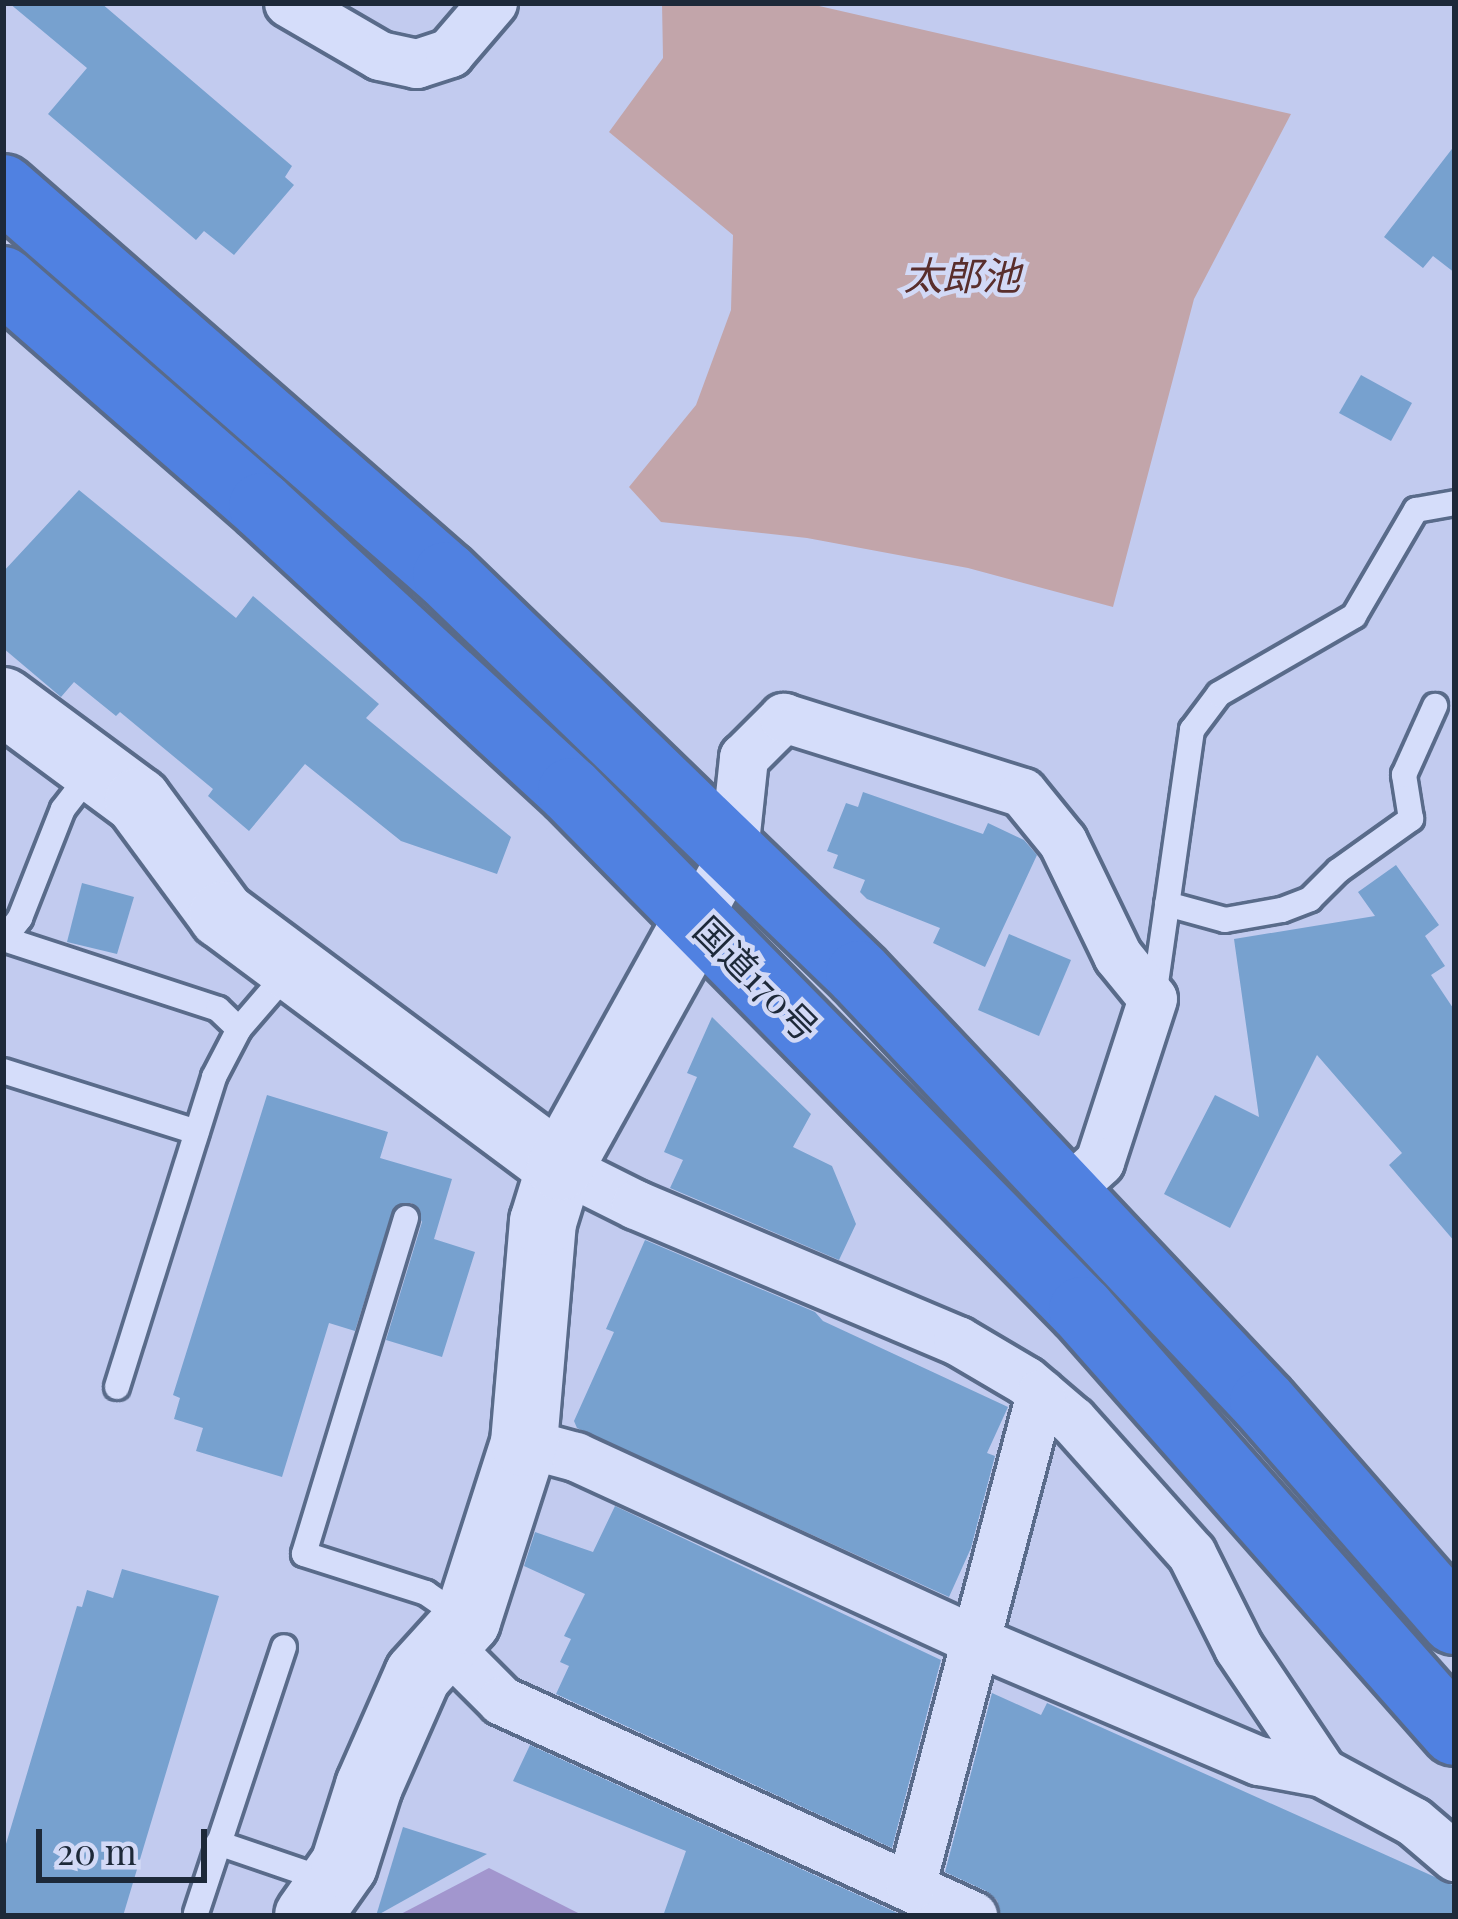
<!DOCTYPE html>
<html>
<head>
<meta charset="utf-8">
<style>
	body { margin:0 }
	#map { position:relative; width:1458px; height:1919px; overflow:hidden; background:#c2cbef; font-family:"Playfair Display","Noto Sans JP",serif }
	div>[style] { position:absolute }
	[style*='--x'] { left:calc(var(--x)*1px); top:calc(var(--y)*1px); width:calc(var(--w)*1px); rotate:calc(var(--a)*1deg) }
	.green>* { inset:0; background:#a296ce }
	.water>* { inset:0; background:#c2a5aa }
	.building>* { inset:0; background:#77a1cf }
	.roads { filter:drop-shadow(3px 0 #596b8a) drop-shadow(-3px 0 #596b8a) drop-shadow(0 3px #596b8a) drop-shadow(0 -3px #596b8a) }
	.lane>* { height:24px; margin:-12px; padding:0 12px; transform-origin:12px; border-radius:12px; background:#d5ddfa }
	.street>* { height:48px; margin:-24px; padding:0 24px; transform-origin:24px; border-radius:24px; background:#d5ddfa }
	.secondary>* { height:66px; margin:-33px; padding:0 33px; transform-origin:33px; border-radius:33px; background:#d5ddfa }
	.highway>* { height:66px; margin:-33px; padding:0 33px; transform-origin:33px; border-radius:33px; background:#5081e1 }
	span { translate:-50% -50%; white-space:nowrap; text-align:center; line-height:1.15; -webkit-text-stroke:9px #d2d9f6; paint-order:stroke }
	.street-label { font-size:36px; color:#1d2939 }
	.water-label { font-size:39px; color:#592e2c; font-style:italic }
	.frame { position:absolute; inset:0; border:6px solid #1d2939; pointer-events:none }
	.scale { position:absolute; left:36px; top:1829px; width:171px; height:54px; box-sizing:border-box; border:6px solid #1d2939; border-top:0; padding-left:15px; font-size:36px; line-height:42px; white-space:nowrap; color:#1d2939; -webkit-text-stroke:9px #d2d9f6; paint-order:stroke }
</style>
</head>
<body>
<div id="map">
	<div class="green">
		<div style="clip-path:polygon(489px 1868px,584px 1916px,397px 1916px)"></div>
	</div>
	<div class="water">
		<div style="clip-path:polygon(662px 3px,806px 3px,1291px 114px,1194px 299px,1113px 607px,968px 568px,807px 538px,661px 522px,629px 487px,696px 405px,731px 310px,733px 235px,609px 132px,663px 58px)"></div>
	</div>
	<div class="building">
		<div style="clip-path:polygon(9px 3px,101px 3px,292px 166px,285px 177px,294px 185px,234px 255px,204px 231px,196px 240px,48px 114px,87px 68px)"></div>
		<div style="clip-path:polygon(1455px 145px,1455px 273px,1433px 256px,1423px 268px,1384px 237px)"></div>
		<div style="clip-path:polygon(1361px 375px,1412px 403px,1391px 441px,1339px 413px)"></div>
		<div style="clip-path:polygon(79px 490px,236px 618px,253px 596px,379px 704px,366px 718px,511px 837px,497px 874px,401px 841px,305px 764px,249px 831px,208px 796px,213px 789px,120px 712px,116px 716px,74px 682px,61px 697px,3px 648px,3px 572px)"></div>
		<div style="clip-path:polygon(863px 792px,983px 834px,988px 823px,1024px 840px,1037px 855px,985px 967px,933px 943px,940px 928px,867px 899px,860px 892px,865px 880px,833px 868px,838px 855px,827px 851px,846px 803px,858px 807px)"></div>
		<div style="clip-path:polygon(1396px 865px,1439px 925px,1425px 936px,1445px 966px,1431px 975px,1455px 1011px,1455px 1242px,1389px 1165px,1402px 1153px,1317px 1055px,1230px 1228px,1164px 1194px,1215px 1095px,1259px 1117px,1234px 939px,1375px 916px,1358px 892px)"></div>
		<div style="clip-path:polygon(82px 883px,134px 897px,117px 954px,67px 942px)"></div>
		<div style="clip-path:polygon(1009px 934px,1071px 960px,1039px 1036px,978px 1010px)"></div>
		<div style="clip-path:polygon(712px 1017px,811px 1114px,793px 1147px,832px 1166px,856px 1224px,839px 1260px,670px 1188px,683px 1160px,664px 1152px,697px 1077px,687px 1073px)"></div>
		<div style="clip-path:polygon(267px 1095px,388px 1132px,380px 1158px,452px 1179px,434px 1239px,475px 1252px,442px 1357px,386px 1340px,422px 1222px,412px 1203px,394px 1207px,355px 1331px,329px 1323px,282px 1477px,196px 1451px,203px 1428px,174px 1419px,180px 1398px,173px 1395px)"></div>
		<div style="clip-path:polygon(645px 1240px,815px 1312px,823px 1321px,1008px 1407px,987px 1453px,995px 1456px,971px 1548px,949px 1597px,577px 1428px,574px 1421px,614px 1332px,606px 1329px)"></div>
		<div style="clip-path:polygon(615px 1506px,941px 1660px,892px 1848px,556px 1694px,569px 1666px,560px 1662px,571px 1639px,564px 1636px,585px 1594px,524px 1566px,535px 1532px,593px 1552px)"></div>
		<div style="clip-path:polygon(122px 1569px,219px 1596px,123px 1916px,3px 1916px,3px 1854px,77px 1606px,82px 1607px,87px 1590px,113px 1598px)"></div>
		<div style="clip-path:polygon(992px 1693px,1041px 1715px,1047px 1703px,1455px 1886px,1455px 1916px,1001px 1916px,997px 1900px,986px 1891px,945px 1872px)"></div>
		<div style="clip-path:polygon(530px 1745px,904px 1916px,663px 1916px,686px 1851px,513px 1781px)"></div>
		<div style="clip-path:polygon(403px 1827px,487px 1854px,376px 1916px)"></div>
	</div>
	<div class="roads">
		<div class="lane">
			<div style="--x:1167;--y:904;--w:60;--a:15.4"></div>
			<div style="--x:1225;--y:920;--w:58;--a:-10"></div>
			<div style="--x:1282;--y:910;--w:30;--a:-21"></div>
			<div style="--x:1310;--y:899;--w:40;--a:-45"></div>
			<div style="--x:1338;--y:871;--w:90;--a:-35.5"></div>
			<div style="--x:1411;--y:819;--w:45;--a:-99"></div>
			<div style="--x:1404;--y:775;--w:76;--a:-65.8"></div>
			<div style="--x:4;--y:939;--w:225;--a:18.1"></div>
			<div style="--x:218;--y:1009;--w:29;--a:44"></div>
			<div style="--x:3;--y:940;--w:28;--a:-52"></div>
			<div style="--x:20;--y:918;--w:117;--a:-68.5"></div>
			<div style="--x:63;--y:809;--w:51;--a:-52.2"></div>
			<div style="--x:1154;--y:997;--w:270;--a:-81.9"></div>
			<div style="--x:1192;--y:730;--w:45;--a:-53.1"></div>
			<div style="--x:1219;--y:694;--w:156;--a:-30"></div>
			<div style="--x:1354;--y:616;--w:123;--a:-59.7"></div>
			<div style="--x:1416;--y:510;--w:40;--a:-10"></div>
			<div style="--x:3;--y:1071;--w:203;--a:17.5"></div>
			<div style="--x:406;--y:1218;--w:351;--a:106.9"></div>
			<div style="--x:304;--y:1554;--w:128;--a:17.7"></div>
			<div style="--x:426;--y:1593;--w:47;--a:34.7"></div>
			<div style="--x:117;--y:1387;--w:325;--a:-72.6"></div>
			<div style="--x:214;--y:1077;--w:54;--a:-62.5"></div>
			<div style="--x:239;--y:1029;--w:77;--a:-49.2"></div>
			<div style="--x:218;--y:1843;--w:117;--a:18.9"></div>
			<div style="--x:196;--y:1913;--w:280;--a:-71.7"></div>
		</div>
		<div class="street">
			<div style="--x:289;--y:3;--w:105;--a:30.2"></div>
			<div style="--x:380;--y:56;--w:38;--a:12"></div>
			<div style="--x:417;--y:64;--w:35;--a:-18"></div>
			<div style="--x:450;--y:53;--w:66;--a:-49.3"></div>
			<div style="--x:698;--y:918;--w:75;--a:-61.4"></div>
			<div style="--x:734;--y:852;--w:95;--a:-83.9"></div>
			<div style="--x:744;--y:758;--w:57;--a:-45"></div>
			<div style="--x:784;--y:718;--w:250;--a:17.4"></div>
			<div style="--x:1023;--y:793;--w:63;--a:50.8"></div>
			<div style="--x:1063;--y:842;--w:127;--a:64.2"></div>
			<div style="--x:1118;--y:956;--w:55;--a:50.9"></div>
			<div style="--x:1153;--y:999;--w:171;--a:108"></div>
			<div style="--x:1100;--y:1162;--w:43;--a:137.8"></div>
			<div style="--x:560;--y:1167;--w:85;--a:26.6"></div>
			<div style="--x:636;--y:1205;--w:350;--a:22.9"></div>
			<div style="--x:958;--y:1341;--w:79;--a:30.5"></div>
			<div style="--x:1026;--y:1381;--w:62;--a:40.4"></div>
			<div style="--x:1073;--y:1421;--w:178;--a:48.2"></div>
			<div style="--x:1192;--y:1554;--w:105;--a:63.4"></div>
			<div style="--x:1239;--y:1648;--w:151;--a:56.1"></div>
			<div style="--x:524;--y:1443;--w:54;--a:15.1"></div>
			<div style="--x:576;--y:1457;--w:448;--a:24.7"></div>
			<div style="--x:983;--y:1644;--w:300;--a:23"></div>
			<div style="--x:1259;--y:1761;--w:65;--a:10.6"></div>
			<div style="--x:1323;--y:1773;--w:103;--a:28.3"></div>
			<div style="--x:1414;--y:1822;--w:54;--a:40.5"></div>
			<div style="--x:446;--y:1645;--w:79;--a:45"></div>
			<div style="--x:502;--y:1701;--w:518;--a:24.54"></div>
			<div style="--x:911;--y:1887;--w:510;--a:-75.23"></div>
		</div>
		<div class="secondary">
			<div style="--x:3;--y:701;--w:168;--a:36.5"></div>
			<div style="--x:138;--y:801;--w:142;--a:53.6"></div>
			<div style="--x:222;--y:915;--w:422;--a:36.7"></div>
			<div style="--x:308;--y:1916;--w:62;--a:-54.8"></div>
			<div style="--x:344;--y:1865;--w:83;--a:-72.4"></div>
			<div style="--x:369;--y:1786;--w:121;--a:-66.2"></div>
			<div style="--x:418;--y:1675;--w:73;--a:-47.8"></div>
			<div style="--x:467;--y:1621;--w:187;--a:-72.2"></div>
			<div style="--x:524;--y:1443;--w:222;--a:-85.1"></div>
			<div style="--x:543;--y:1222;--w:58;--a:-72.8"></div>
			<div style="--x:560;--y:1167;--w:285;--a:-61"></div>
		</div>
		<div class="highway">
			<div style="--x:3;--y:188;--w:588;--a:41.14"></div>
			<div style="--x:446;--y:575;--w:574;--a:44.01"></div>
			<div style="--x:859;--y:974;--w:589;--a:46.65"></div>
			<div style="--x:1263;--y:1402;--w:291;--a:48.8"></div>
			<div style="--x:3;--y:280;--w:344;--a:41.1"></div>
			<div style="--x:262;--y:506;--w:420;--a:42.7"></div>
			<div style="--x:571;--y:791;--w:728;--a:45.45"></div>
			<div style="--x:1082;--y:1310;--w:563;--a:48.53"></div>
		</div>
	</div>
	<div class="street-label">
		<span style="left:757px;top:978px;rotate:45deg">国道170号</span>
	</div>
	<div class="water-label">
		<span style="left:962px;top:274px">太郎池</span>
	</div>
	<div class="frame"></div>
	<div class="scale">20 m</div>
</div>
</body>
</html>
